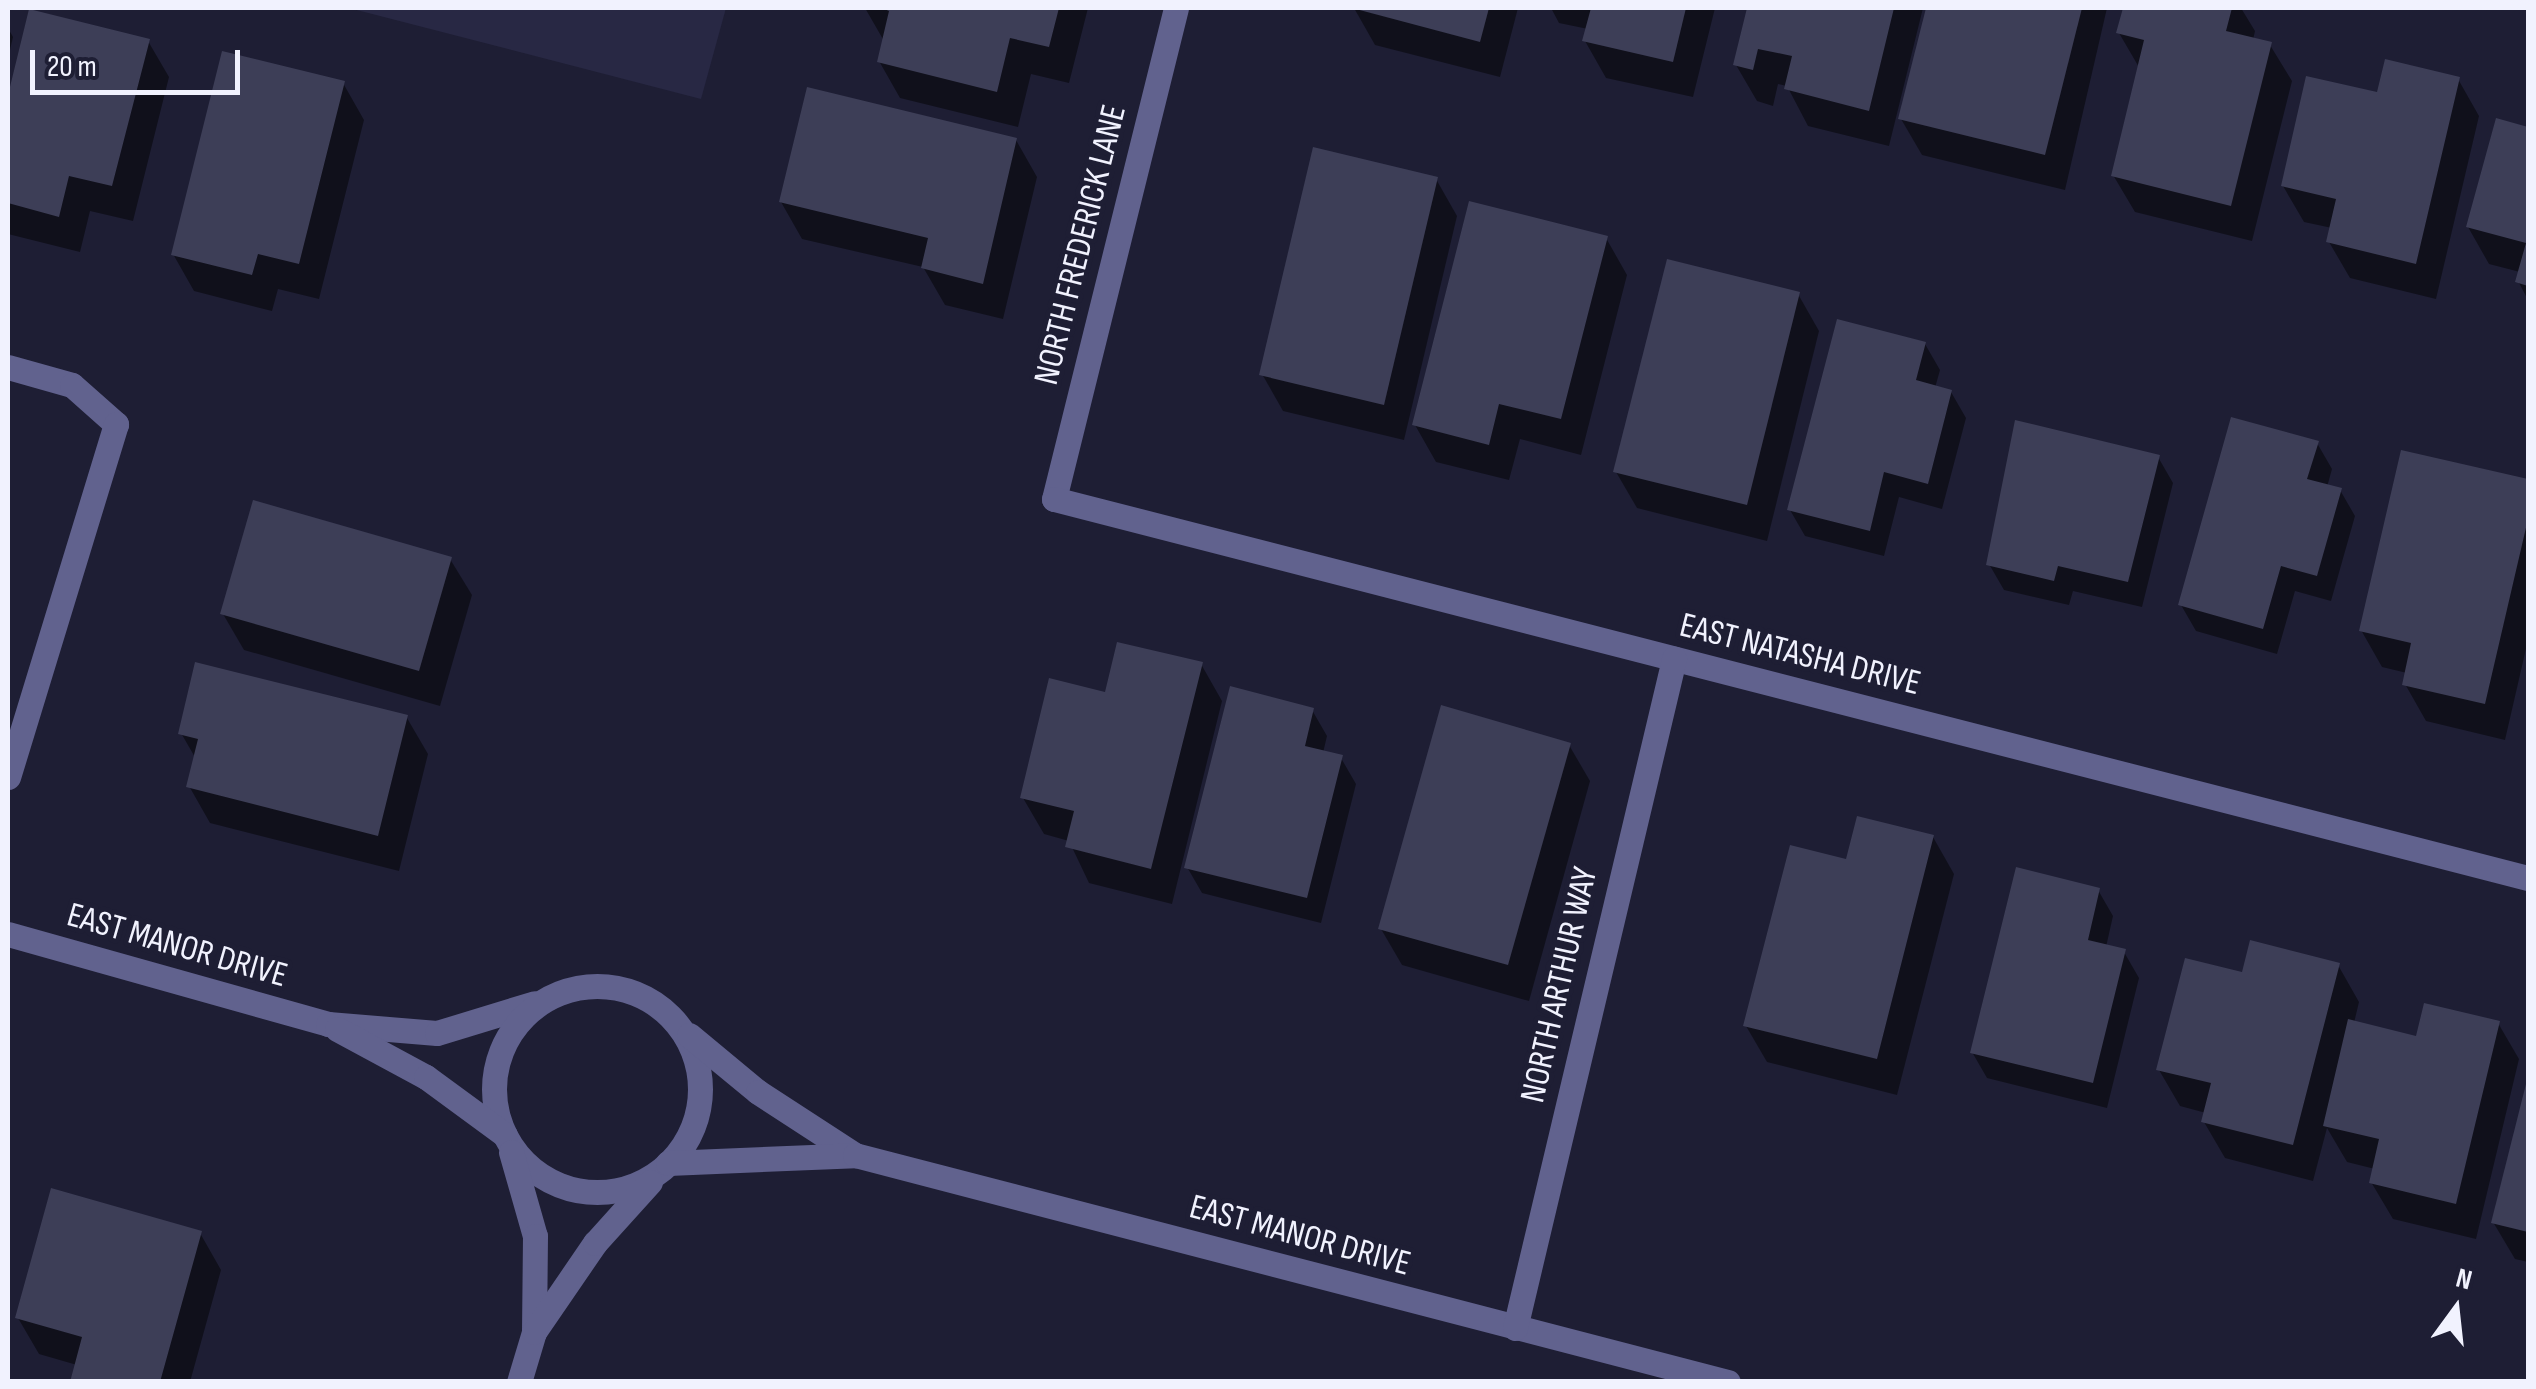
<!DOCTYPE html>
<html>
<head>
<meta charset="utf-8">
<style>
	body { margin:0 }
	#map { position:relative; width:2536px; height:1389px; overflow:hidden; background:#1e1e34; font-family:"Sofia Sans Condensed",sans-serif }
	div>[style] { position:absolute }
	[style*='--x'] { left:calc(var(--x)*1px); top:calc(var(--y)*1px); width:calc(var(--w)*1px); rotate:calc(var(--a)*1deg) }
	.built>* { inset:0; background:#282844 }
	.shadow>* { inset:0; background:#0007 }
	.building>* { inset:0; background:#3d3e57 }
	.minor>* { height:25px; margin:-12.5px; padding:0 12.5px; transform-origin:12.5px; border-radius:12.5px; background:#61628e }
	.minor>.ring { margin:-12.5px; padding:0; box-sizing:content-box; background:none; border:25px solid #61628e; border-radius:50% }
	span { translate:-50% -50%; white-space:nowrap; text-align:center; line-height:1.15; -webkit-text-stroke:10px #1e1e34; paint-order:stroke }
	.street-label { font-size:35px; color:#f1f2fe }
	.frame { position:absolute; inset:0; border:10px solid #f1f2fe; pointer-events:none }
	.north { position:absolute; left:2406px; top:1259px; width:100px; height:100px; -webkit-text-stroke:8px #1e1e34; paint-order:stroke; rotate:15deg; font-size:28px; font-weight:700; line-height:40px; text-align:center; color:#f1f2fe }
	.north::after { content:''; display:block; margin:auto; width:35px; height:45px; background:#f1f2fe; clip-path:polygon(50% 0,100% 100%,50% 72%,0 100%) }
	.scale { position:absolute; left:30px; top:50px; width:210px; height:45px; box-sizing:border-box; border:5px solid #f1f2fe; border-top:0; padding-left:12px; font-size:30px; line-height:35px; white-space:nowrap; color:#f1f2fe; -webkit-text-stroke:8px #1e1e34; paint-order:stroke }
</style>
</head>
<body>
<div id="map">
	<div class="built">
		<div style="clip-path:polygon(349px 8px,726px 8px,701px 99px)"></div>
	</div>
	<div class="shadow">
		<div style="clip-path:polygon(865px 8px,1088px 8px,1069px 83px,1031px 74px,1018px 127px,900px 98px,879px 61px,884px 41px)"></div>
		<div style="clip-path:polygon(1354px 8px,1518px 8px,1500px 77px,1375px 45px)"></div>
		<div style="clip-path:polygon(1551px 8px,1715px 8px,1693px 97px,1606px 78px,1585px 41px,1588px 29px,1559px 23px)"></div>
		<div style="clip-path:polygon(1750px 8px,1923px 8px,1889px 146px,1808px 126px,1787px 86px,1778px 84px,1773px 106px,1757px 101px,1736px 65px)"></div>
		<div style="clip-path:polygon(1929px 8px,2107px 8px,2065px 190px,1922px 155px,1901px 119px)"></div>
		<div style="clip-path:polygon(2125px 8px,2241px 8px,2255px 31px,2253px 40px,2270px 45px,2292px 81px,2252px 241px,2135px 212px,2113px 175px,2140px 69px,2119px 33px)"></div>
		<div style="clip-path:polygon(31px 12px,148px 41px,169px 77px,133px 221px,90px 211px,80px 252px,8px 234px,8px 105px)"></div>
		<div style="clip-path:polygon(8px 28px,13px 37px,8px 58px)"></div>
		<div style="clip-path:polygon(2458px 79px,2479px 116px,2436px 299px,2350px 278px,2329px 242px,2332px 228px,2304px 222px,2283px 186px,2379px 95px)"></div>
		<div style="clip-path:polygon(343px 83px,364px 120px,319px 299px,278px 289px,272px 311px,194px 291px,173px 254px)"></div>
		<div style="clip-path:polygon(2498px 121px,2528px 130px,2528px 300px,2518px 281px,2520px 272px,2489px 264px,2468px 227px)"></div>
		<div style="clip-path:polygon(1016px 140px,1037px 177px,1003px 319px,945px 305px,923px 267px,802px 239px,781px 202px)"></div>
		<div style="clip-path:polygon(1436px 179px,1457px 216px,1404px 440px,1283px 411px,1262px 374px)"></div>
		<div style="clip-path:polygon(1606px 238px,1627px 275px,1581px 455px,1520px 439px,1509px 480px,1436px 462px,1415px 425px)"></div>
		<div style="clip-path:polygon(1798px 294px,1819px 331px,1767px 541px,1637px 508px,1616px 472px)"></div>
		<div style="clip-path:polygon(1925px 344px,1940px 370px,1935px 388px,1951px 392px,1966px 418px,1942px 509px,1899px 497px,1884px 556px,1805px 536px,1790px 510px)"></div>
		<div style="clip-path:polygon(2317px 443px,2332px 469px,2327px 487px,2340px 490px,2355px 516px,2331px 601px,2295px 591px,2277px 654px,2196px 631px,2181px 605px)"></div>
		<div style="clip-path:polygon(2403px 453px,2528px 482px,2528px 640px,2505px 740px,2426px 721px,2405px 684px,2407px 673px,2382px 667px,2361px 630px)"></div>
		<div style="clip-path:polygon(2158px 457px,2173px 483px,2142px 607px,2073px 591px,2069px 605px,2004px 590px,1989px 564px)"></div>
		<div style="clip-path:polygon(450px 559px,472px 595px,440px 706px,244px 650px,223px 614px)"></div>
		<div style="clip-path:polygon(1201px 664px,1222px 701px,1172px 904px,1089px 883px,1069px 841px,1044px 834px,1023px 798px,1107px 695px)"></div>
		<div style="clip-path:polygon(1312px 710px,1327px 736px,1323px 753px,1341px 758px,1356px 784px,1321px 923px,1202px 893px,1187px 867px)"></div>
		<div style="clip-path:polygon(407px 718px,428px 754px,399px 871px,210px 823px,189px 786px,196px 759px,181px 733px)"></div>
		<div style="clip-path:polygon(1569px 745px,1590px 781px,1529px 1001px,1402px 965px,1381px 929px)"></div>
		<div style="clip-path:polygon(1933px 837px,1954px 874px,1897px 1095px,1767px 1062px,1746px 1026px,1848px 862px)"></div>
		<div style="clip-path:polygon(2098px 890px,2113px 916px,2106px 947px,2124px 952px,2139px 978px,2107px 1108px,1987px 1078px,1972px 1052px)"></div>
		<div style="clip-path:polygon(2338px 965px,2359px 1002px,2354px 1023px,2418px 1039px,2498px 1023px,2519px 1059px,2476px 1239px,2393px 1219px,2371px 1182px,2375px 1169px,2347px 1162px,2327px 1128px,2313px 1181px,2225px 1158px,2204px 1122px,2206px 1113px,2180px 1106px,2159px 1070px,2244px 975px)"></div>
		<div style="clip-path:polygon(2528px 1085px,2528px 1262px,2515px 1259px,2493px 1222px)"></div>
		<div style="clip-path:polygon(200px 1233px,221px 1270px,190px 1382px,72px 1382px,77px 1365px,39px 1354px,18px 1318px)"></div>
	</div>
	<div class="building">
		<div style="clip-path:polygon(882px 8px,1059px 8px,1049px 47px,1010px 38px,997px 92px,877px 62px,889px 11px)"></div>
		<div style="clip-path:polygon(1352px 8px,1489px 8px,1480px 42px)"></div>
		<div style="clip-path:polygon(1591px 8px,1686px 8px,1673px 62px,1582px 41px)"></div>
		<div style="clip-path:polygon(1747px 8px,1894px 8px,1869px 111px,1784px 89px,1792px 56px,1758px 49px,1753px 70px,1733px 65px)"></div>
		<div style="clip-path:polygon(1926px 8px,2082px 8px,2045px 155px,1898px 119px)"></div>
		<div style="clip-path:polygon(2123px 8px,2232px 8px,2226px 31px,2272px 42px,2231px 206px,2111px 176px,2144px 40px,2116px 33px)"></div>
		<div style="clip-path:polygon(29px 9px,150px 39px,112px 186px,69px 176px,59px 217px,8px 203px,8px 95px)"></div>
		<div style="clip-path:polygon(222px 51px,345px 81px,299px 264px,258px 254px,252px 275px,171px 255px)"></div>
		<div style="clip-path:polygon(2385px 59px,2460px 77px,2416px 264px,2326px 242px,2336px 199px,2281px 186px,2306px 76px,2377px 92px)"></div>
		<div style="clip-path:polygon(807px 87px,1017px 138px,983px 284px,921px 268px,928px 238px,779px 202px)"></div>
		<div style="clip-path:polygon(2496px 118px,2528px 127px,2528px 286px,2515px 282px,2526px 243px,2466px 227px)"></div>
		<div style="clip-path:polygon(1313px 147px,1438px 177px,1384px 405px,1259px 375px)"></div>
		<div style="clip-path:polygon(1469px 201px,1608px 236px,1561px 419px,1499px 404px,1489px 445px,1412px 425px)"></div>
		<div style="clip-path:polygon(1667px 259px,1800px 292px,1747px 505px,1613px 472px)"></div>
		<div style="clip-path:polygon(1837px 319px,1926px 342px,1916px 380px,1952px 390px,1928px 484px,1884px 472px,1870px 531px,1787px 510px)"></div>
		<div style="clip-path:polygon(2231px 417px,2319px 441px,2307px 479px,2342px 488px,2317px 576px,2281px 566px,2263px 629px,2178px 605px)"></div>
		<div style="clip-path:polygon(2015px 420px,2160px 455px,2128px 582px,2058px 566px,2054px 581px,1986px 565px)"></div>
		<div style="clip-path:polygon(2401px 450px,2528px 479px,2528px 519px,2485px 704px,2402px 685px,2411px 643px,2359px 631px)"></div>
		<div style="clip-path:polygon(253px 500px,452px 557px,419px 671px,220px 614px)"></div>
		<div style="clip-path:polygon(1117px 642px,1203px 662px,1151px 869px,1065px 847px,1074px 811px,1020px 798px,1049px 678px,1105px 692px)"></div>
		<div style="clip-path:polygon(195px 662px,408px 715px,378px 836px,186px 787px,198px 739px,178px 734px)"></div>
		<div style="clip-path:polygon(1230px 686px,1314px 708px,1305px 746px,1343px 755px,1307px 898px,1184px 868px)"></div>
		<div style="clip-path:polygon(1441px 705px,1571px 743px,1508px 965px,1378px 929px)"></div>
		<div style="clip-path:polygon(1857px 816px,1934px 835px,1877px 1059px,1743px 1026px,1790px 845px,1846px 859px)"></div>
		<div style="clip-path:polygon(2016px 867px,2100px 888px,2088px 940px,2126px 949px,2093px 1083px,1970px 1053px)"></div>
		<div style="clip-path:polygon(2250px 940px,2340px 963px,2293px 1145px,2201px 1122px,2211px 1083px,2156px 1070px,2185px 958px,2242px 972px)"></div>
		<div style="clip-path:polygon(2424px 1003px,2500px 1021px,2456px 1204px,2369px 1183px,2379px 1139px,2323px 1126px,2348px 1019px,2416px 1036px)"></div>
		<div style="clip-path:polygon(2527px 1080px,2528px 1080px,2528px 1232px,2491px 1223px)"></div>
		<div style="clip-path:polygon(51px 1188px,202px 1231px,160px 1382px,70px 1382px,82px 1337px,15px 1318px)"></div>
	</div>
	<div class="minor">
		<div style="--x:1176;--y:8;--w:506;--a:103.95"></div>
		<div style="--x:1054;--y:499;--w:1522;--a:14.42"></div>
		<div style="--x:8;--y:367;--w:66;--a:15.7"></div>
		<div style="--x:72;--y:385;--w:59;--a:41.6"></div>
		<div style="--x:116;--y:424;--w:369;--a:107"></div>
		<div style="--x:8;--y:934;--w:332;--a:15.7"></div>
		<div style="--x:328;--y:1024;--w:109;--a:4.7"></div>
		<div style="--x:437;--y:1033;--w:102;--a:-17"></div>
		<div class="ring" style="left:494px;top:986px;width:181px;height:181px"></div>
		<div style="--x:337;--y:1029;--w:101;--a:28.3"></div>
		<div style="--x:426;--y:1077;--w:98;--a:36.3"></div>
		<div style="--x:689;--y:1035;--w:89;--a:39.6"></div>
		<div style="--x:758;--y:1092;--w:116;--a:33"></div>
		<div style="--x:511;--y:1152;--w:87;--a:74.1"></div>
		<div style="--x:535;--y:1236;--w:96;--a:90.6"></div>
		<div style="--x:534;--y:1332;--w:52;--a:106.7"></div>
		<div style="--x:668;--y:1163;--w:187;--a:-2.4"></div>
		<div style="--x:855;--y:1155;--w:902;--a:14.58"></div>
		<div style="--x:1515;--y:1328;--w:688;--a:-76.63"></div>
		<div style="--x:534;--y:1332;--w:108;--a:-55.6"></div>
		<div style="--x:595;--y:1243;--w:82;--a:-48"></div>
	</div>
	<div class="street-label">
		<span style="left:1081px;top:245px;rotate:-76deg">NORTH FREDERICK LANE</span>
		<span style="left:1800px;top:655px;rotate:14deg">EAST NATASHA DRIVE</span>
		<span style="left:177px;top:946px;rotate:16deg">EAST MANOR DRIVE</span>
		<span style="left:1560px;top:985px;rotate:-77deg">NORTH ARTHUR WAY</span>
		<span style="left:1300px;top:1236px;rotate:15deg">EAST MANOR DRIVE</span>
	</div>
	<div class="frame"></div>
	<div class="north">N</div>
	<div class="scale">20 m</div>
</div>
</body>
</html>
